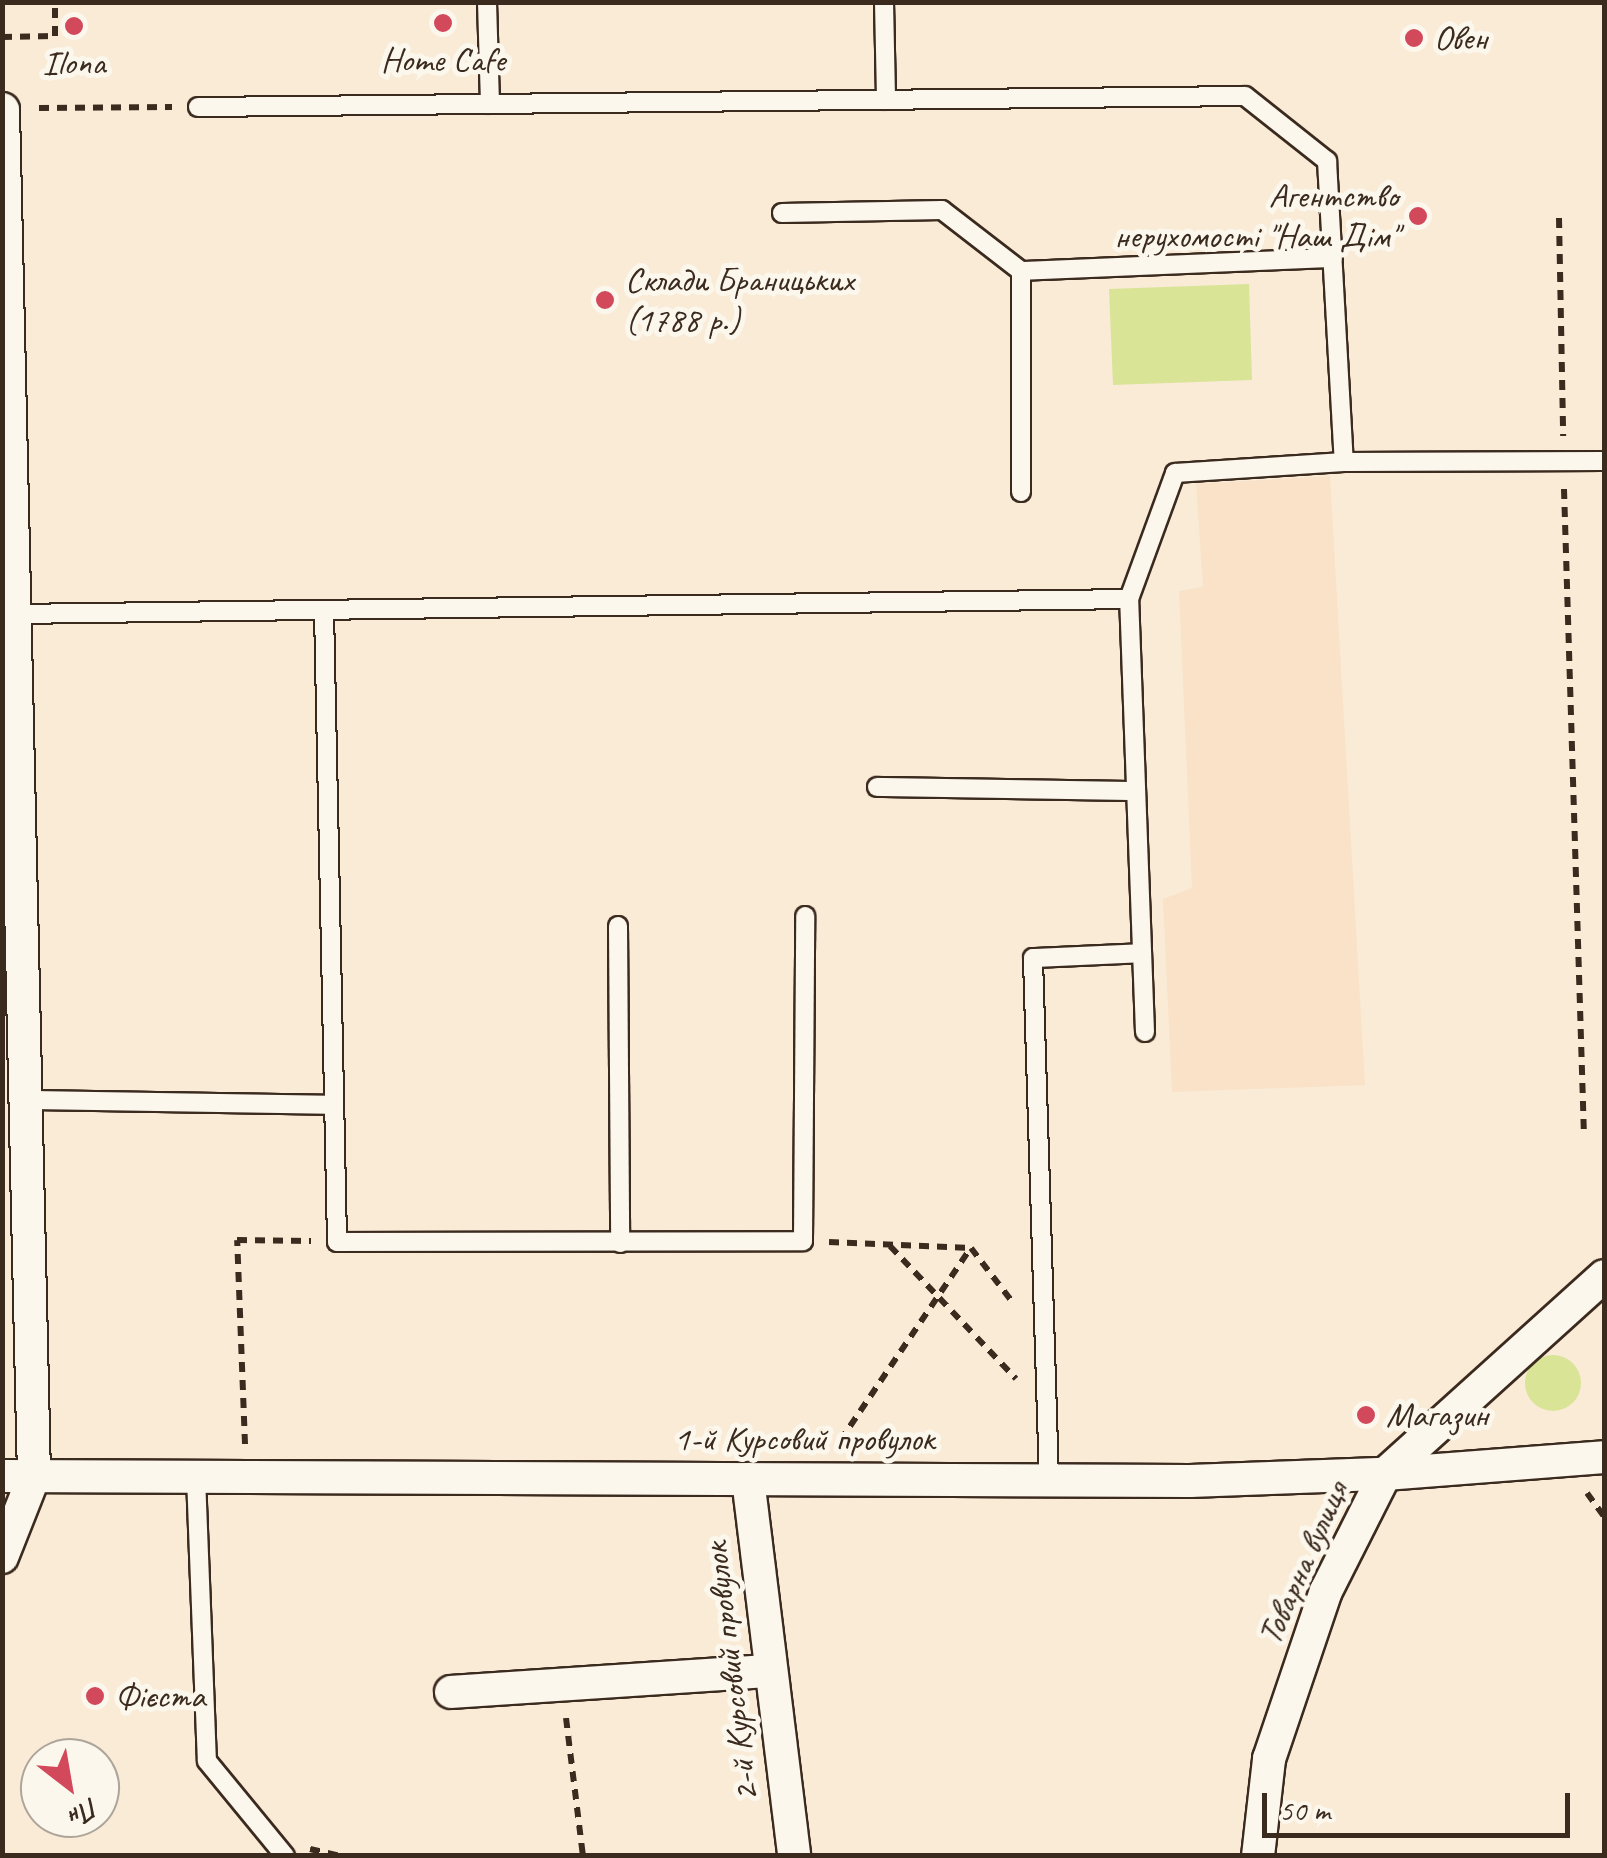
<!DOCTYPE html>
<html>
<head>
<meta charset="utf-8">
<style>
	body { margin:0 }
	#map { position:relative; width:1607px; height:1858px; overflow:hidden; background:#faebd7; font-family:Caveat,sans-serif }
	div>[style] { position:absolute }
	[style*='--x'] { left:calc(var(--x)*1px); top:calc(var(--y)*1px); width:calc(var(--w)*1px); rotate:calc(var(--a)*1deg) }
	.built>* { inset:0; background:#f9e2c8 }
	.green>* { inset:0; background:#d9e497 }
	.round { border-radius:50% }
	.path>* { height:6px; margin-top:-3px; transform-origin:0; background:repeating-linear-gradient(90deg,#3b2a1e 0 10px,transparent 0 18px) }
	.roads { filter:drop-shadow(2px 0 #3b2a1e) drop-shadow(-2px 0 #3b2a1e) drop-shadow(0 2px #3b2a1e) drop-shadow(0 -2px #3b2a1e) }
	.lane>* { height:18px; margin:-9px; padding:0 9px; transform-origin:9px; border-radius:9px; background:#fbf7ec }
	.street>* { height:32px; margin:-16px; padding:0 16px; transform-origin:16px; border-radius:16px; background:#fbf7ec }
	.dots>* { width:28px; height:28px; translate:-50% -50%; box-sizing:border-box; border:5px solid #fbf7ec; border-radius:50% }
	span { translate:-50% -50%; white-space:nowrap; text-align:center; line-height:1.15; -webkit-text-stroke:10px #fbf7ec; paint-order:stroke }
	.poi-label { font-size:35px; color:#3b2a1e }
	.left { translate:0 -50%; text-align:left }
	.right { translate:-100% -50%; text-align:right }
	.street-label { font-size:35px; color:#3b2a1e }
	.frame { position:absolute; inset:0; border:5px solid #3b2a1e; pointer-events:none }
	.north { position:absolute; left:20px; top:1738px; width:100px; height:100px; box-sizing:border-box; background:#fbf7ec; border:2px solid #aea59a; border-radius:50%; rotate:149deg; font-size:28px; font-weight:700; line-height:40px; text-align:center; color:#3b2a1e }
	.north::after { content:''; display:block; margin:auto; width:35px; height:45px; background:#d1495b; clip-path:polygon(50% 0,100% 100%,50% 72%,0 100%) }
	.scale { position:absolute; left:1262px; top:1793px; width:308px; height:45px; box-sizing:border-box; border:5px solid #3b2a1e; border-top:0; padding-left:12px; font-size:30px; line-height:35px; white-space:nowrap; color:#3b2a1e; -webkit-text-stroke:8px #fbf7ec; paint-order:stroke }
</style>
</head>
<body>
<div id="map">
	<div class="built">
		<div style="clip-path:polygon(1330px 476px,1365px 1085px,1172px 1092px,1163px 899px,1192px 888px,1179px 591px,1203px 587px,1196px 484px)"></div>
	</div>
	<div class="green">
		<div style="clip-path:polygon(1249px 284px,1252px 380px,1113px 385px,1109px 289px)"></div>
		<div class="round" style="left:1525px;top:1355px;width:56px;height:56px"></div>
	</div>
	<div class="path">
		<div style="--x:2;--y:37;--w:53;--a:-1.1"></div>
		<div style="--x:55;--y:36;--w:34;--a:-90"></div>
		<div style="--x:39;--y:108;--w:133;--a:-0.4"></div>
		<div style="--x:1559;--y:218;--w:218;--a:88.9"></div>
		<div style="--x:1564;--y:489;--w:648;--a:88.23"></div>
		<div style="--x:829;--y:1242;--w:142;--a:2.4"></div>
		<div style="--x:971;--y:1248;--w:71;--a:52.5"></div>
		<div style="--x:890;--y:1246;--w:183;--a:46.5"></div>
		<div style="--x:840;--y:1441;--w:232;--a:-55.9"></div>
		<div style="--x:245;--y:1444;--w:204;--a:-92.2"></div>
		<div style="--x:237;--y:1240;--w:74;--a:0.8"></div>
		<div style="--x:1587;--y:1493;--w:29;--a:54"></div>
		<div style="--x:566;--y:1718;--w:139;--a:83"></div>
		<div style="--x:310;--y:1849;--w:31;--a:13"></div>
	</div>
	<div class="roads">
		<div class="lane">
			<div style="--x:487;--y:2;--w:102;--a:88.3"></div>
			<div style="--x:884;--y:2;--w:98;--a:88.8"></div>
			<div style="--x:198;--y:107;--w:1047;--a:-0.6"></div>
			<div style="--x:1245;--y:96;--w:105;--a:38.4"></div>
			<div style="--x:1327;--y:161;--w:301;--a:86.8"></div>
			<div style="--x:782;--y:213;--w:160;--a:-1.1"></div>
			<div style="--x:942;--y:210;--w:100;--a:37.7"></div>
			<div style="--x:1021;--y:271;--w:312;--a:-2.4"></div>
			<div style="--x:1021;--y:271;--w:221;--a:90"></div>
			<div style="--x:324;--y:610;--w:632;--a:88.82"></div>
			<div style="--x:337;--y:1242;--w:466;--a:-0.1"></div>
			<div style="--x:803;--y:1241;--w:325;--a:-89.6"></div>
			<div style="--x:15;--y:614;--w:1114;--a:-0.77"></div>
			<div style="--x:877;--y:787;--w:259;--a:0.9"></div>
			<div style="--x:618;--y:926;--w:317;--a:89.6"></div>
			<div style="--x:1145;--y:1032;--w:433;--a:-92.1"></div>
			<div style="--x:1129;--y:599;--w:134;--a:-69.9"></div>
			<div style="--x:1175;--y:473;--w:169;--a:-3.7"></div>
			<div style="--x:1344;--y:462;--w:260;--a:-0.2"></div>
			<div style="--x:26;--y:1100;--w:308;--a:0.9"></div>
			<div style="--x:196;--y:1477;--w:284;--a:87.8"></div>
			<div style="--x:207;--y:1761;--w:123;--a:50.6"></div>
			<div style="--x:1049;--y:1480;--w:522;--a:-91.76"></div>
			<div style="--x:1033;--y:958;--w:109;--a:-2.6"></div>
		</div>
		<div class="street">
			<div style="--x:2;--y:1476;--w:1188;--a:0.24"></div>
			<div style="--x:1190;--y:1481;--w:195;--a:-2.1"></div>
			<div style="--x:1385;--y:1474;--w:220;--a:-4.4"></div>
			<div style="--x:748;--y:1479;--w:380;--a:83"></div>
			<div style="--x:2;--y:1557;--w:87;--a:-68.4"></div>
			<div style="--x:34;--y:1476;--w:1367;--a:-91.3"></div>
			<div style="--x:451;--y:1692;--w:320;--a:-3.8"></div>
			<div style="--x:1258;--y:1856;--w:98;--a:-83.5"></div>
			<div style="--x:1269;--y:1759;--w:177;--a:-71.3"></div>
			<div style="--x:1326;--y:1591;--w:131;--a:-63.2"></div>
			<div style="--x:1385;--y:1474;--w:295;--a:-42.1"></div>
		</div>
	</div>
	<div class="dots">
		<div style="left:443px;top:23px;background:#d1495b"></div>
		<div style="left:74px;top:26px;background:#d1495b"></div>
		<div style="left:1414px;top:38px;background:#d1495b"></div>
		<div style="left:1418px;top:216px;background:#d1495b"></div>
		<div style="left:605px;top:300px;background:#d1495b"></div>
		<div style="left:1366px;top:1415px;background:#d1495b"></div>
		<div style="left:95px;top:1696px;background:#d1495b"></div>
	</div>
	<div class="poi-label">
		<span class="left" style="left:1434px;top:38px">Овен</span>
		<span style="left:443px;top:60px">Home Cafe</span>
		<span style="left:74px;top:63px">Ilona</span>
		<span class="right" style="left:1398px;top:216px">Агентство<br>нерухомості "Наш Дім"</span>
		<span class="left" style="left:625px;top:300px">Склади Браницьких<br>(1788 р.)</span>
		<span class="left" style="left:1386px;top:1415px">Магазин</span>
		<span class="left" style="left:115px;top:1696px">Фієста</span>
	</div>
	<div class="street-label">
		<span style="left:804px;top:1439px">1-й Курсовий провулок</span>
		<span style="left:1303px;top:1563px;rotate:-66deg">Товарна вулиця</span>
		<span style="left:731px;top:1672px;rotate:-97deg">2-й Курсовий провулок</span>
	</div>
	<div class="frame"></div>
	<div class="north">Пн</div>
	<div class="scale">50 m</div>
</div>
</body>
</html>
